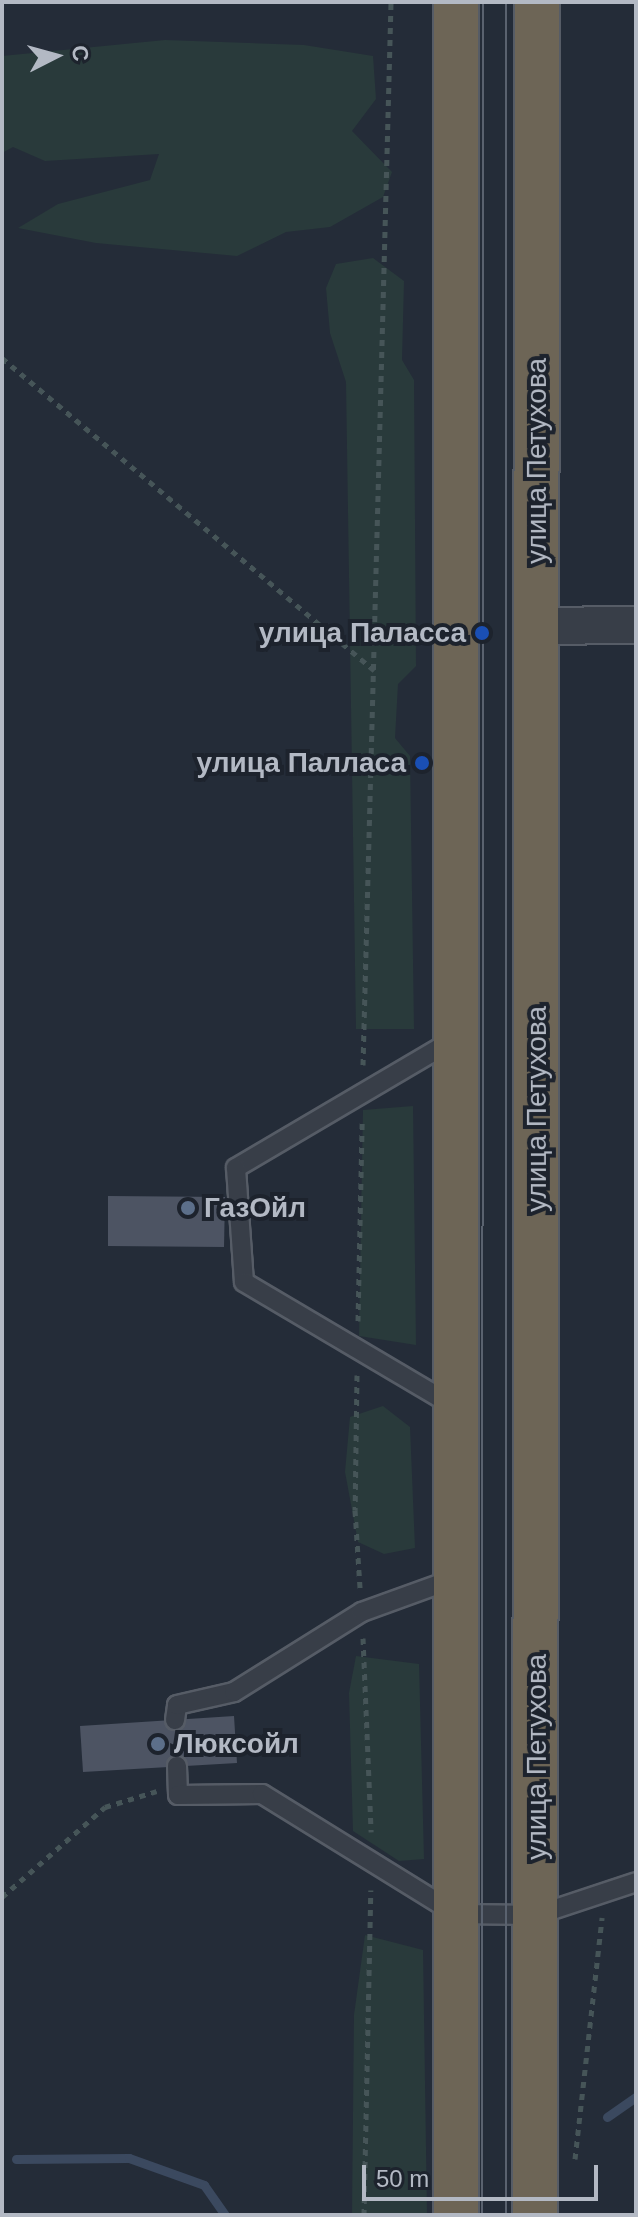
<!DOCTYPE html>
<html>
<head>
<meta charset="utf-8">
<style>
	body { margin:0 }
	#map { position:relative; width:638px; height:2217px; overflow:hidden; background:#242c38; font-family:Arial,sans-serif }
	div>[style] { position:absolute }
	[style*='--x'] { left:calc(var(--x)*1px); top:calc(var(--y)*1px); width:calc(var(--w)*1px); rotate:calc(var(--a)*1deg) }
	.green>* { inset:0; background:#293a3b }
	.stream>* { height:9px; margin:-4.5px; padding:0 4.5px; transform-origin:4.5px; border-radius:4.5px; background:#3b495f }
	.building>* { inset:0; background:#4d5463 }
	.path>* { height:5px; margin-top:-2.5px; transform-origin:0; background:repeating-linear-gradient(90deg,#465558 0 6px,transparent 0 12px) }
	.roads { filter:drop-shadow(2px 0 #565c66) drop-shadow(-2px 0 #565c66) drop-shadow(0 2px #565c66) drop-shadow(0 -2px #565c66) }
	.lane>* { height:18px; margin:-9px; padding:0 9px; transform-origin:9px; border-radius:9px; background:#383e48 }
	.street>* { height:36px; margin:-18px; padding:0 18px; transform-origin:18px; border-radius:18px; background:#383e48 }
	.highway>* { height:44px; margin:-22px; padding:0 22px; transform-origin:22px; border-radius:22px; background:#6d6556 }
	.tram>* { height:2px; margin:-1px; padding:0 1px; transform-origin:1px; border-radius:1px; background:#5a626f }
	.dots>* { width:22px; height:22px; translate:-50% -50%; box-sizing:border-box; border:4px solid #1d232d; border-radius:50% }
	span { translate:-50% -50%; white-space:nowrap; text-align:center; line-height:1.15; -webkit-text-stroke:8px #1d232d; paint-order:stroke }
	.street-label { font-size:28px; color:#b3b9c4 }
	.poi-label { font-size:28px; color:#b3b9c4; font-weight:700 }
	.right { translate:-100% -50%; text-align:right }
	.left { translate:0 -50%; text-align:left }
	.frame { position:absolute; inset:0; border:4px solid #b3b9c4; pointer-events:none }
	.north { position:absolute; left:16px; top:16px; width:80px; height:80px; -webkit-text-stroke:6px #1d232d; paint-order:stroke; rotate:84deg; font-size:22px; font-weight:700; line-height:32px; text-align:center; color:#b3b9c4 }
	.north::after { content:''; display:block; margin:auto; width:28px; height:36px; background:#b3b9c4; clip-path:polygon(50% 0,100% 100%,50% 72%,0 100%) }
	.scale { position:absolute; left:362px; top:2165px; width:236px; height:36px; box-sizing:border-box; border:4px solid #b3b9c4; border-top:0; padding-left:10px; font-size:24px; line-height:28px; white-space:nowrap; color:#b3b9c4; -webkit-text-stroke:6px #1d232d; paint-order:stroke }
</style>
</head>
<body>
<div id="map">
	<div class="green">
		<div style="clip-path:polygon(165px 40px,304px 45px,373px 56px,376px 99px,352px 131px,392px 172px,383px 197px,330px 227px,286px 232px,237px 256px,96px 243px,18px 228px,58px 204px,150px 180px,159px 154px,45px 161px,13px 147px,2px 153px,2px 56px)"></div>
		<div style="clip-path:polygon(373px 258px,404px 281px,402px 360px,414px 380px,416px 666px,398px 684px,395px 738px,410px 756px,414px 1029px,356px 1029px,346px 382px,330px 333px,326px 288px,336px 264px)"></div>
		<div style="clip-path:polygon(413px 1106px,416px 1345px,359px 1336px,363px 1110px)"></div>
		<div style="clip-path:polygon(383px 1406px,410px 1427px,415px 1548px,384px 1554px,358px 1542px,345px 1472px,350px 1417px)"></div>
		<div style="clip-path:polygon(356px 1656px,419px 1664px,424px 1859px,399px 1861px,353px 1831px,349px 1693px)"></div>
		<div style="clip-path:polygon(365px 1935px,423px 1950px,427px 2215px,352px 2215px,354px 2015px)"></div>
	</div>
	<div class="stream">
		<div style="--x:607;--y:2117;--w:35;--a:-35"></div>
		<div style="--x:16;--y:2159;--w:113;--a:-0.5"></div>
		<div style="--x:129;--y:2158;--w:80;--a:19.8"></div>
		<div style="--x:204;--y:2185;--w:37;--a:55"></div>
	</div>
	<div class="building">
		<div style="clip-path:polygon(108px 1196px,225px 1197px,224px 1247px,108px 1246px)"></div>
		<div style="clip-path:polygon(234px 1716px,237px 1763px,83px 1772px,80px 1726px)"></div>
	</div>
	<div class="path">
		<div style="--x:2;--y:358;--w:486;--a:40"></div>
		<div style="--x:363;--y:1065;--w:1063;--a:-88.49"></div>
		<div style="--x:358;--y:1321;--w:198;--a:-88.8"></div>
		<div style="--x:357;--y:1375;--w:135;--a:90.8"></div>
		<div style="--x:355;--y:1510;--w:78;--a:86.3"></div>
		<div style="--x:363;--y:1638;--w:194;--a:87.6"></div>
		<div style="--x:2;--y:1897;--w:137;--a:-41.1"></div>
		<div style="--x:105;--y:1807;--w:54;--a:-17.1"></div>
		<div style="--x:575;--y:2159;--w:243;--a:-83.6"></div>
		<div style="--x:364;--y:2215;--w:325;--a:-88.8"></div>
	</div>
	<div class="roads">
		<div class="lane">
			<div style="--x:453;--y:1040;--w:252;--a:149.5"></div>
			<div style="--x:236;--y:1168;--w:114;--a:86"></div>
			<div style="--x:244;--y:1282;--w:244;--a:30.6"></div>
			<div style="--x:175;--y:1720;--w:15;--a:-82"></div>
			<div style="--x:177;--y:1705;--w:58;--a:-12.8"></div>
			<div style="--x:234;--y:1692;--w:151;--a:-32"></div>
			<div style="--x:362;--y:1612;--w:100;--a:-19.9"></div>
			<div style="--x:177;--y:1766;--w:29;--a:88"></div>
			<div style="--x:178;--y:1795;--w:84;--a:-0.7"></div>
			<div style="--x:262;--y:1794;--w:228;--a:31.7"></div>
			<div style="--x:456;--y:1914;--w:81;--a:0.7"></div>
			<div style="--x:537;--y:1915;--w:104;--a:-18.4"></div>
		</div>
		<div class="street">
			<div style="--x:537;--y:626;--w:99;--a:-0.6"></div>
		</div>
		<div class="highway">
			<div style="--x:456;--y:2;--w:2213;--a:90"></div>
			<div style="--x:535;--y:2215;--w:2213;--a:-89.95"></div>
		</div>
	</div>
	<div class="tram">
		<div style="--x:506;--y:2;--w:2213;--a:90"></div>
		<div style="--x:482;--y:2215;--w:2213;--a:-89.97"></div>
	</div>
	<div class="dots">
		<div style="left:482px;top:633px;background:#1a4fb4"></div>
		<div style="left:422px;top:763px;background:#1a4fb4"></div>
		<div style="left:188px;top:1208px;background:#5c6f8a"></div>
		<div style="left:158px;top:1744px;background:#5c6f8a"></div>
	</div>
	<div class="street-label">
		<span style="left:537px;top:461px;rotate:-90deg">улица Петухова</span>
		<span style="left:537px;top:1109px;rotate:-90deg">улица Петухова</span>
		<span style="left:537px;top:1757px;rotate:-90deg">улица Петухова</span>
	</div>
	<div class="poi-label">
		<span class="right" style="left:466px;top:633px">улица Паласса</span>
		<span class="right" style="left:406px;top:763px">улица Палласа</span>
		<span class="left" style="left:204px;top:1208px">ГазОйл</span>
		<span class="left" style="left:174px;top:1744px">Люксойл</span>
	</div>
	<div class="frame"></div>
	<div class="north">С</div>
	<div class="scale">50 m</div>
</div>
</body>
</html>
